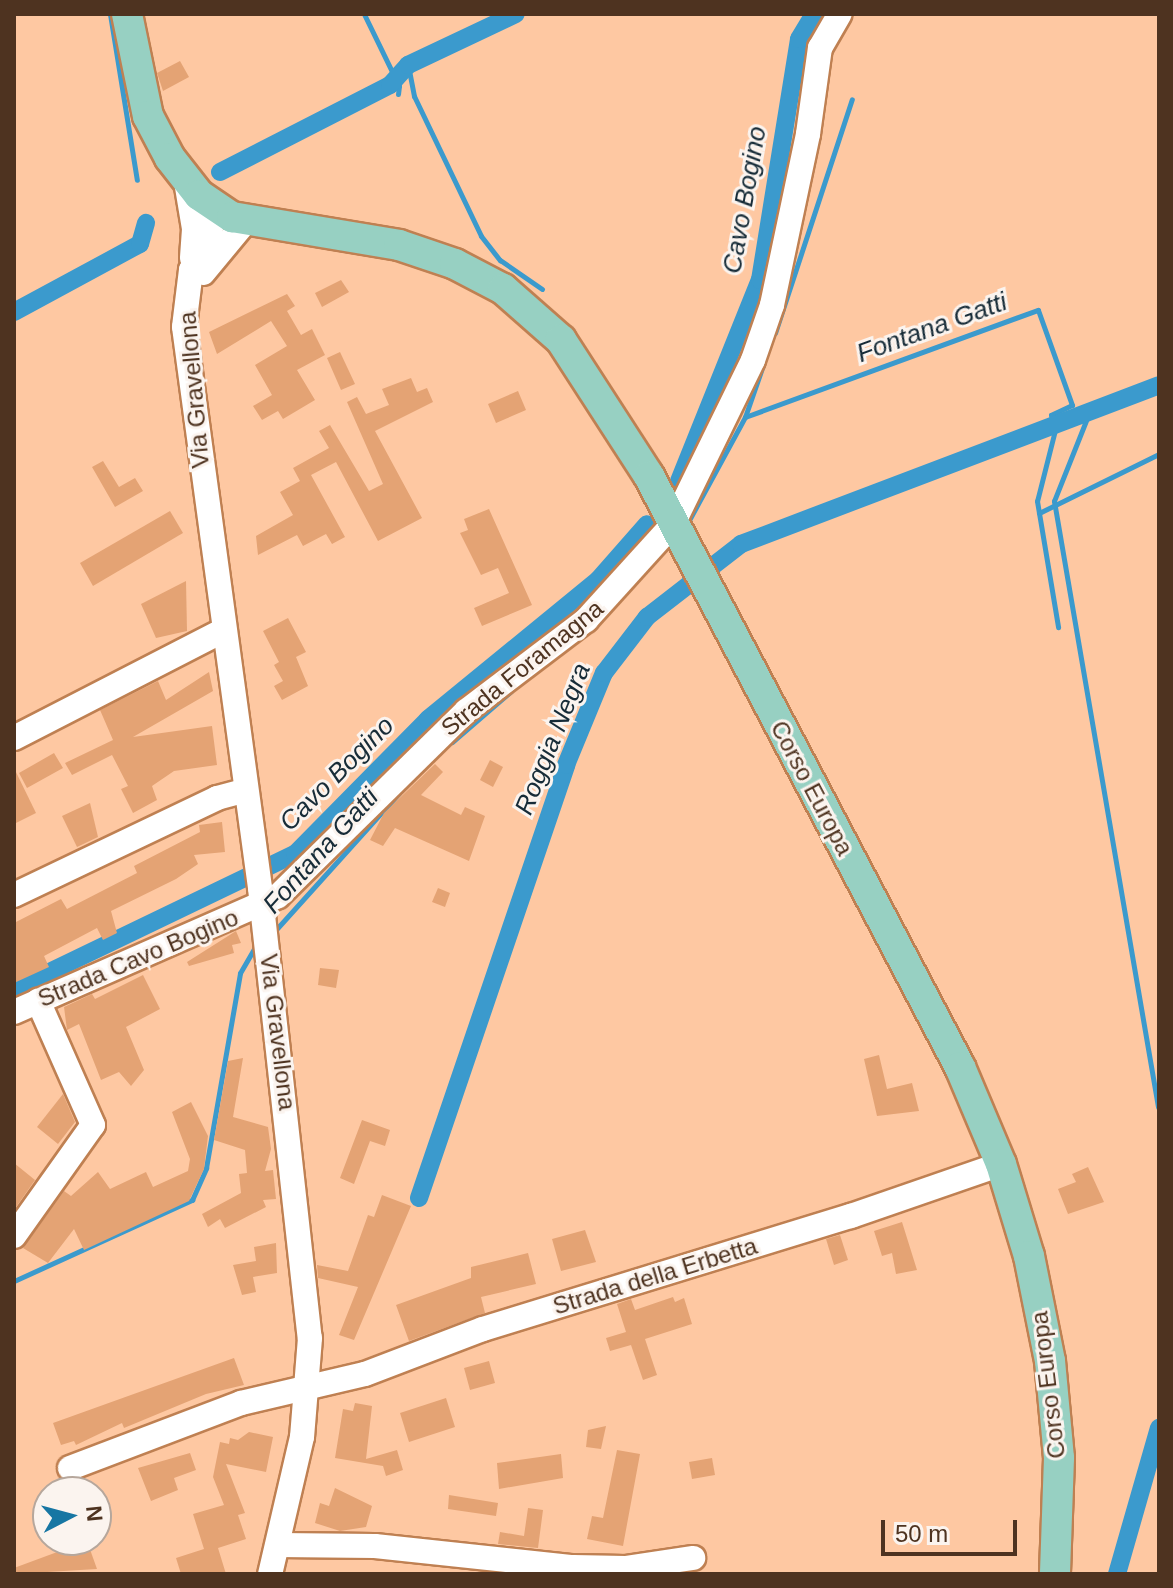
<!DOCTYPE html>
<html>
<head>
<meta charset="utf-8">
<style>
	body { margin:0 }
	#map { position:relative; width:1173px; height:1588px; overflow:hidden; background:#fec8a2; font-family:Helvetica,sans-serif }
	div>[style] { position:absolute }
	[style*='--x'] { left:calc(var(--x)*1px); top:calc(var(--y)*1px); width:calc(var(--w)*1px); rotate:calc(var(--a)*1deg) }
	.stream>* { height:5px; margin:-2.5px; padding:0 2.5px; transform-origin:2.5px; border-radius:2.5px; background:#3b9acd }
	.canal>* { height:18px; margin:-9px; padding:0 9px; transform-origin:9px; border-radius:9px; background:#3b9acd }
	.building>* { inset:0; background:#e4a374 }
	.roads { filter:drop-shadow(2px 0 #bf8052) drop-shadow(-2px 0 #bf8052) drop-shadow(0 2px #bf8052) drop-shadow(0 -2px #bf8052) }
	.minor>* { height:24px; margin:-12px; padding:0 12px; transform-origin:12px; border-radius:12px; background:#fff }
	.major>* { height:30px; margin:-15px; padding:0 15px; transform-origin:15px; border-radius:15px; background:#97d0c2 }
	span { translate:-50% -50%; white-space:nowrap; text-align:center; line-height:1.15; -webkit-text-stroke:6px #fbf4ef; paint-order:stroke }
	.street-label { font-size:24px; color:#4e3320 }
	.water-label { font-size:26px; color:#172c38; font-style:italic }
	.frame { position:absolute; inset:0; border:16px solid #4e3320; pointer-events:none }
	.north { position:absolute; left:32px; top:1476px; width:80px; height:80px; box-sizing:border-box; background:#fbf4ef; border:2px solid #b6a79c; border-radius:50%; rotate:84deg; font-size:22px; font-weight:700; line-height:32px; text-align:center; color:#4e3320 }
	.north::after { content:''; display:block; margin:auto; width:28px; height:36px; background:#1776a3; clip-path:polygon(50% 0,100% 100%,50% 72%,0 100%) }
	.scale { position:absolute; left:881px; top:1520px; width:136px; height:36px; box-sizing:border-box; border:4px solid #4e3320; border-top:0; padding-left:10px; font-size:24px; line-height:28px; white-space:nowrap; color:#4e3320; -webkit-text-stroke:6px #fbf4ef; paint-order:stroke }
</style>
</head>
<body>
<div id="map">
	<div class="stream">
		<div style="--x:110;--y:14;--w:168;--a:80.8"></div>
		<div style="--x:364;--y:14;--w:80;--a:64.1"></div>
		<div style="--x:399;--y:86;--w:8;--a:97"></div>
		<div style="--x:408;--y:65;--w:32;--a:79"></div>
		<div style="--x:414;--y:96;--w:155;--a:64.4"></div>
		<div style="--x:481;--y:236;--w:31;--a:52"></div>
		<div style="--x:500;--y:260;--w:51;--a:34.6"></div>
		<div style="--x:775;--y:333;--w:246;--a:-71.8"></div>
		<div style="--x:1091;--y:408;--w:100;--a:111.7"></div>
		<div style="--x:1054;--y:501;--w:615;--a:80.26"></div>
		<div style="--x:745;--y:417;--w:312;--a:-20.1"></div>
		<div style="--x:1038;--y:310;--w:101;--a:70.3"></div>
		<div style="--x:1072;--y:405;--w:23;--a:155"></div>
		<div style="--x:1051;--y:415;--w:16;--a:75"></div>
		<div style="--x:1055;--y:430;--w:73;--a:104.2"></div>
		<div style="--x:1037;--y:501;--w:128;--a:80.5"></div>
		<div style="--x:1039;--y:513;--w:134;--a:-26.2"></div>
		<div style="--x:688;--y:522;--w:119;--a:-61.5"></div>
		<div style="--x:745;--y:417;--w:55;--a:-70.9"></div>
		<div style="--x:452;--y:742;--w:78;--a:-40.8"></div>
		<div style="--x:272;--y:934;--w:190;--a:-48"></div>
		<div style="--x:14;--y:1281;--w:196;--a:-24.5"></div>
		<div style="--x:192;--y:1200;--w:35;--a:-66"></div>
		<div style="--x:206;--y:1168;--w:198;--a:-80.1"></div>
		<div style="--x:240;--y:973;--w:34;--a:-60"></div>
	</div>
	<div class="canal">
		<div style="--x:220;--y:172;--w:191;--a:-27.1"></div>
		<div style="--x:390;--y:85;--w:27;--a:-48"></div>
		<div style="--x:408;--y:65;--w:119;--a:-25.3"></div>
		<div style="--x:14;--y:312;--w:143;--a:-28.4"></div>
		<div style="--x:140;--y:244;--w:22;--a:-74"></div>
		<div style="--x:679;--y:481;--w:217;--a:-68.1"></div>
		<div style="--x:760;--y:280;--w:244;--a:-80.8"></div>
		<div style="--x:799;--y:39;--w:29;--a:-59"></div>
		<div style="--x:14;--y:989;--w:312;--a:-25.7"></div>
		<div style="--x:295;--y:854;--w:190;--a:-45.4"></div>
		<div style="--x:428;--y:719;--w:220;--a:-39.3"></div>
		<div style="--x:598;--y:580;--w:74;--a:-48.8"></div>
		<div style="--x:419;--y:1198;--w:457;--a:-71.2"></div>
		<div style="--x:566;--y:765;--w:100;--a:-67.6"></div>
		<div style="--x:604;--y:673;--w:71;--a:-52.5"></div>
		<div style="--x:647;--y:617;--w:119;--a:-37.8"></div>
		<div style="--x:741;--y:544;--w:447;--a:-20.8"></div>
		<div style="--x:1117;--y:1574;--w:152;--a:-74"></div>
	</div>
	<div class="building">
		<div style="clip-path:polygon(180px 61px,189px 77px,163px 91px,157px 73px)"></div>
		<div style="clip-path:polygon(341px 280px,349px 292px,322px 307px,315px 293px)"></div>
		<div style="clip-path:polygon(287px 294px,295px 306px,287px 311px,301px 335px,312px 329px,325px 355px,297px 370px,315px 400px,283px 419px,278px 411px,262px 420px,253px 406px,272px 395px,255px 365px,287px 346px,271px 321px,217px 354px,209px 332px)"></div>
		<div style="clip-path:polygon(340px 352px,355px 384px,341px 390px,327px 358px)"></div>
		<div style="clip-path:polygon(411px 378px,417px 392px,427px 388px,433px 402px,375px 431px,422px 518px,378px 541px,336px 462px,311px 475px,345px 537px,332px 544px,326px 534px,303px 546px,297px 535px,258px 555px,256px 536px,293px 515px,280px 492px,300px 481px,293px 468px,329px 448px,319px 431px,330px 425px,369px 491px,383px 484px,347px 402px,357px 397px,366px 414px,389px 405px,382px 389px)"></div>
		<div style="clip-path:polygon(518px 391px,526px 410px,496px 423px,488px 404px)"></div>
		<div style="clip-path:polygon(103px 461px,119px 487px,135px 478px,143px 491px,115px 507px,92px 467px)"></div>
		<div style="clip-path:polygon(489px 509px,532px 605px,482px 626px,474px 608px,509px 593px,498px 568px,481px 575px,460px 533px,468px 530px,464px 519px)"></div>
		<div style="clip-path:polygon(170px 511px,183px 533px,93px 586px,80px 563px)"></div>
		<div style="clip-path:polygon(186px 581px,187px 631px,156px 638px,141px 604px)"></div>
		<div style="clip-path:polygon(288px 618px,306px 652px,296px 657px,308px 686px,282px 700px,274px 686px,283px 681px,274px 665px,279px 662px,263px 631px)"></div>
		<div style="clip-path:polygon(209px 672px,213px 691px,133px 737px,212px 726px,217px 765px,174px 771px,152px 786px,157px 800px,133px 813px,121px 789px,128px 786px,112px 755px,72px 775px,65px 763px,113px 740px,100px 710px,158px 681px,166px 700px)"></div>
		<div style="clip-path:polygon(54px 753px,63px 768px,27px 788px,19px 773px)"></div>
		<div style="clip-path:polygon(490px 760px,503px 767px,493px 787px,480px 780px)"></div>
		<div style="clip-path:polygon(435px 764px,443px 772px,421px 795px,461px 815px,465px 807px,485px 816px,469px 861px,395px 828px,383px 846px,370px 840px,384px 813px)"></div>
		<div style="clip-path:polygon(14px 768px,36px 813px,14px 824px)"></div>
		<div style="clip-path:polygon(90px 803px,98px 837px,77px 847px,62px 816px)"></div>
		<div style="clip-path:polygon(222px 822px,225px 852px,194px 855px,198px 864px,176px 879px,111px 911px,117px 933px,103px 940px,97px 928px,44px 956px,49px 967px,14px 983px,14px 923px,61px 899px,67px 909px,137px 873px,134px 866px,200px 832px,199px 825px)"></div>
		<div style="clip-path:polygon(438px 888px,450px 893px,445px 907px,432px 902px)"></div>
		<div style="clip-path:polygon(236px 931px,241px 943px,232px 945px,234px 953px,189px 966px,187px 962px)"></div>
		<div style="clip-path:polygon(320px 968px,339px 970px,336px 988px,318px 985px)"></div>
		<div style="clip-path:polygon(143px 975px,160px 1009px,126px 1027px,144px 1070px,131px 1086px,119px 1072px,101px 1080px,79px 1024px,67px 1030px,64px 1007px,92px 994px,95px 999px)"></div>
		<div style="clip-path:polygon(879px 1055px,887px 1089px,912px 1083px,919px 1111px,877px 1116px,864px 1059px)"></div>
		<div style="clip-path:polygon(243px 1058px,233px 1117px,268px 1127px,271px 1149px,265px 1171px,273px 1170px,276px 1199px,263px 1200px,266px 1207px,225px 1228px,220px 1219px,208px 1227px,202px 1214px,241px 1193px,239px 1174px,247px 1173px,245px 1150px,214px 1140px,228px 1061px)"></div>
		<div style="clip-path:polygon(63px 1094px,75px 1122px,58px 1144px,37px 1127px)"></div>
		<div style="clip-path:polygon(191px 1102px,208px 1136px,204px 1169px,189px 1201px,84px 1250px,74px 1229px,48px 1263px,23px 1248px,64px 1191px,71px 1196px,98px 1172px,110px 1189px,146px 1172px,153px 1187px,188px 1171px,190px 1159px,172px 1112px)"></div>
		<div style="clip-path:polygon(362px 1120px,390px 1130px,385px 1146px,370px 1141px,354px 1184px,340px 1178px)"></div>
		<div style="clip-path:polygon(14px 1163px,35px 1180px,14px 1210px)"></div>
		<div style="clip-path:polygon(1088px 1167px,1104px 1202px,1068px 1214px,1058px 1189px,1076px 1182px,1072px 1174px)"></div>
		<div style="clip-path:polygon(382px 1195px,411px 1206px,354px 1340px,339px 1335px,358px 1287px,318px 1278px,317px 1265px,348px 1271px,368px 1215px,374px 1217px)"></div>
		<div style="clip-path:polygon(902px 1222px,917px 1270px,896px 1274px,892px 1253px,882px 1256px,874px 1231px)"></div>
		<div style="clip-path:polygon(585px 1230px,596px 1262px,561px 1271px,552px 1239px)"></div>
		<div style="clip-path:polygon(840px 1235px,848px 1260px,834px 1265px,826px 1239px)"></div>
		<div style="clip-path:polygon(276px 1243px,277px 1273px,253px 1277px,256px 1292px,242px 1295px,233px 1265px,256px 1261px,254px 1247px)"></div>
		<div style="clip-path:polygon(528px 1253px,536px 1284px,481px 1297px,485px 1313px,409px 1341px,396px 1305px,471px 1278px,471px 1267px)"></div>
		<div style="clip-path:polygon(673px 1297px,675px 1302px,684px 1298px,692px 1324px,645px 1339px,657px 1375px,643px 1380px,631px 1345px,610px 1351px,606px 1338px,626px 1332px,617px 1304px,631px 1299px,635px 1310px)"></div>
		<div style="clip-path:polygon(234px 1358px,244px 1385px,206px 1394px,124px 1428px,122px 1423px,76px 1445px,74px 1441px,61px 1445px,53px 1423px)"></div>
		<div style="clip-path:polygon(489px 1361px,495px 1383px,470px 1390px,464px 1368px)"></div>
		<div style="clip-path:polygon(446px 1398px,455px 1427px,409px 1442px,400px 1413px)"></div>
		<div style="clip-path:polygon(355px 1403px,372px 1406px,366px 1459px,397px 1450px,403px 1470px,386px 1476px,383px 1466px,335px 1458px,343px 1409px,353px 1411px)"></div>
		<div style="clip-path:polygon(606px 1426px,601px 1449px,586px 1447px,588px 1430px)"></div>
		<div style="clip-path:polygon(249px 1432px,273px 1437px,266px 1472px,226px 1464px,245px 1513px,238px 1515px,246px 1539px,218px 1548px,226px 1574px,181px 1574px,176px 1558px,204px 1549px,193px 1514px,224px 1505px,213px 1477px,220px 1442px,229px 1444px,230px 1438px,238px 1440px)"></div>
		<div style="clip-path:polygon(617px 1450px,640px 1454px,623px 1546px,587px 1539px,592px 1516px,603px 1518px)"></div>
		<div style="clip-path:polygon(190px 1453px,196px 1470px,174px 1478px,178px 1490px,151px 1501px,138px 1468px)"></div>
		<div style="clip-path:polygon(561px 1454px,563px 1478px,499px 1489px,497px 1463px)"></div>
		<div style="clip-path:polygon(712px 1458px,715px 1475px,692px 1479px,689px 1462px)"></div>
		<div style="clip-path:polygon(335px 1488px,372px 1506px,366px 1527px,340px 1531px,315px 1523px,320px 1503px,329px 1506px)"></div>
		<div style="clip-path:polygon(449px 1495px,498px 1503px,496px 1516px,448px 1509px)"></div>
		<div style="clip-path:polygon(528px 1508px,543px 1510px,538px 1548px,498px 1544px,500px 1532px,524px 1536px)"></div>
		<div style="clip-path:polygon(87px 1541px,97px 1569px,14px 1574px,14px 1568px)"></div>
	</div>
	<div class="roads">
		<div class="minor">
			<div style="--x:186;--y:181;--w:49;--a:80.5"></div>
			<div style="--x:194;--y:229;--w:29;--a:94"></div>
			<div style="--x:214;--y:207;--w:30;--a:98"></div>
			<div style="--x:210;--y:237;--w:38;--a:120"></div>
			<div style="--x:191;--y:270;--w:57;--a:97"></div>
			<div style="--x:184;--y:327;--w:566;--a:82.28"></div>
			<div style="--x:260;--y:888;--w:453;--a:83.7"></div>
			<div style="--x:310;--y:1338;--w:99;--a:94.6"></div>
			<div style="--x:302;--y:1437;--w:141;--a:103.1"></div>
			<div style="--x:203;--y:273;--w:69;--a:-50.3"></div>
			<div style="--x:14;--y:738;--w:234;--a:-27.2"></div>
			<div style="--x:14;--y:895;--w:225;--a:-25.5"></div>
			<div style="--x:217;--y:798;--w:30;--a:-15"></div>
			<div style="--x:14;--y:1012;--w:288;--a:-23.7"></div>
			<div style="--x:278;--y:896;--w:264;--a:-44.5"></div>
			<div style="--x:466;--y:711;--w:151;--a:-37.2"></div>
			<div style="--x:586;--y:620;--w:130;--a:-47.8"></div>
			<div style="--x:673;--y:524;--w:182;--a:-64"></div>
			<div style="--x:753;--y:360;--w:58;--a:-70.9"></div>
			<div style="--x:772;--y:305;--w:175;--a:-78.1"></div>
			<div style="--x:808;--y:134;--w:87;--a:-82.1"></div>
			<div style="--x:820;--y:48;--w:39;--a:-60"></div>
			<div style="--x:14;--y:1236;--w:136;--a:-54.6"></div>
			<div style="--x:93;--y:1125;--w:136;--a:-113.9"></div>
			<div style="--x:70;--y:1468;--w:183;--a:-20.8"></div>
			<div style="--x:241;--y:1403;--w:127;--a:-13.2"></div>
			<div style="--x:365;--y:1374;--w:126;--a:-20.9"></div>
			<div style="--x:483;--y:1329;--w:385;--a:-17.1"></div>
			<div style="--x:851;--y:1216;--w:159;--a:-19.1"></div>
			<div style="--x:278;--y:1545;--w:97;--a:0.6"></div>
			<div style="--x:375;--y:1546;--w:199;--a:6.1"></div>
			<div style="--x:573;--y:1567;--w:52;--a:1.1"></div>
			<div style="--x:625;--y:1568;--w:69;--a:-8.4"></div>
		</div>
		<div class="major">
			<div style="--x:127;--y:14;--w:104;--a:78.4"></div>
			<div style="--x:148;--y:116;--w:47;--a:62.4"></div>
			<div style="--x:170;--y:158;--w:47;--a:51.9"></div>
			<div style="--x:199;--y:195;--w:40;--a:34"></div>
			<div style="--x:232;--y:217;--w:169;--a:9.5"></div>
			<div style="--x:399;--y:245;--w:59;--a:18.7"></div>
			<div style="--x:455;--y:264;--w:54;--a:27.5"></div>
			<div style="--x:503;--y:289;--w:77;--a:41.3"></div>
			<div style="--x:561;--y:340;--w:162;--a:57.1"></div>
			<div style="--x:649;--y:476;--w:668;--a:62.25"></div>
			<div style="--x:960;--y:1067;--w:105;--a:67.1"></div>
			<div style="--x:1001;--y:1164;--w:96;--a:73.1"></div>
			<div style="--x:1029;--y:1256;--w:107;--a:78.7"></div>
			<div style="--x:1050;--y:1361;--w:97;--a:84.7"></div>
			<div style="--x:1059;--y:1458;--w:116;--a:92"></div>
		</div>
	</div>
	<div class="street-label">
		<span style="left:194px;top:390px;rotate:-95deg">Via Gravellona</span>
		<span style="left:522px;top:668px;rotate:-39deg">Strada Foramagna</span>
		<span style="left:812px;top:788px;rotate:62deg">Corso Europa</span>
		<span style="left:138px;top:958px;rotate:-23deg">Strada Cavo Bogino</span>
		<span style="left:278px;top:1032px;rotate:83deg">Via Gravellona</span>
		<span style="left:655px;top:1276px;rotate:-17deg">Strada della Erbetta</span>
		<span style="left:1048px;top:1385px;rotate:-97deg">Corso Europa</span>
	</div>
	<div class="water-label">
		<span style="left:745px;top:200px;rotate:-80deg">Cavo Bogino</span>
		<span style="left:932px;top:328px;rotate:-20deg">Fontana Gatti</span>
		<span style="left:553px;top:739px;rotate:-68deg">Roggia Negra</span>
		<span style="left:337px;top:774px;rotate:-45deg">Cavo Bogino</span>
		<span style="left:321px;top:851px;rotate:-48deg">Fontana Gatti</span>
	</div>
	<div class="frame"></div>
	<div class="north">N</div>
	<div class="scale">50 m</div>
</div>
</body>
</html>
